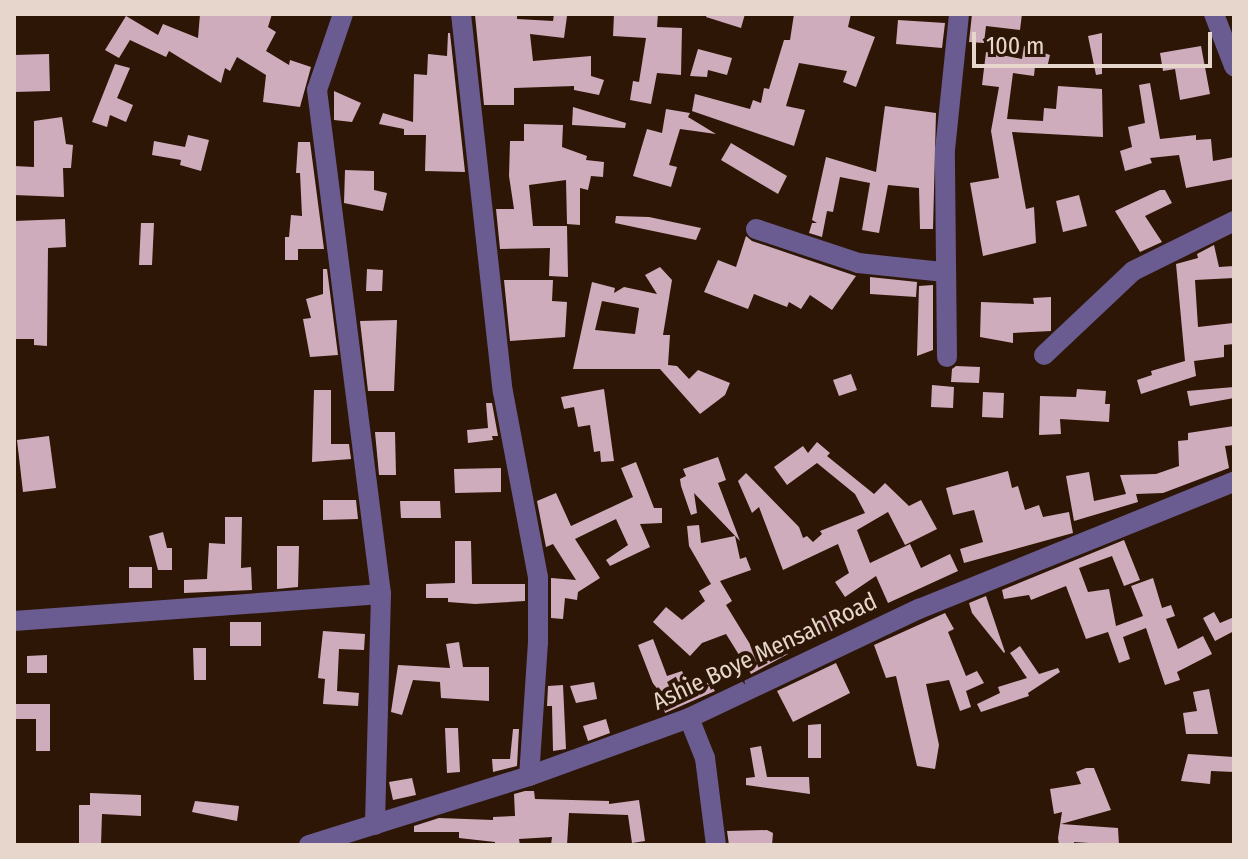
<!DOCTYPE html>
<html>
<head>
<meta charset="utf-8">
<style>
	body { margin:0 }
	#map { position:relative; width:1248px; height:859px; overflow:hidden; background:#2d1605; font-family:"Fira Sans Condensed",sans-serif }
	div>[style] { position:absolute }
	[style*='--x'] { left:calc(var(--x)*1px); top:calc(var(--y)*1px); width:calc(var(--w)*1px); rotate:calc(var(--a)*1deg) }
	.building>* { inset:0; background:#cfacbc }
	.minor>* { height:20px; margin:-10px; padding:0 10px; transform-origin:10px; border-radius:10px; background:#6a5b90 }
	span { translate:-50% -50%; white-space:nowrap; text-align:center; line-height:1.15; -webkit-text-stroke:8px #2d1605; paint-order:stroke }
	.street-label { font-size:24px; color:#e6d6cb }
	.frame { position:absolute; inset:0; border:16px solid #e6d6cb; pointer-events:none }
	.scale { position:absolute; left:972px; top:32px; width:240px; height:36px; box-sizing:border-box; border:4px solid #e6d6cb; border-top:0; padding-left:10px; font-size:24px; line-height:28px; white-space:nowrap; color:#e6d6cb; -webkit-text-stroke:6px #2d1605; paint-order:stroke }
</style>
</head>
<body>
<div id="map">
	<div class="building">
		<div style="clip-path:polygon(200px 14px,272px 14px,268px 27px,276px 32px,266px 51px,289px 65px,290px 60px,311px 67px,300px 107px,263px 102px,266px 75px,237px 57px,230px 71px,225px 68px,221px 83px,169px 51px,166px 57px,130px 40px,119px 58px,105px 50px,126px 16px,158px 35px,163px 24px,198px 38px)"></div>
		<div style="clip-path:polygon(554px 14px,567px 16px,564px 38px,530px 34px,533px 61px,591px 56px,591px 76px,604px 80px,599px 95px,574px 90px,574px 86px,514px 88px,514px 105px,484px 105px,475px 15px,517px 16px,517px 19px,553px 21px)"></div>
		<div style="clip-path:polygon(614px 14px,658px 14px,657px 27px,682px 28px,681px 75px,657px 73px,651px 104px,630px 100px,633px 81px,639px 82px,646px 38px,613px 36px)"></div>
		<div style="clip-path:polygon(707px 14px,745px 14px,741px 28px,706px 17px)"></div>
		<div style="clip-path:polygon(794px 14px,851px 14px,848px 27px,875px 37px,856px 87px,843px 82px,847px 71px,799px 63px,786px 106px,805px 110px,794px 146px,692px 111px,695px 94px,750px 109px,753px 100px,761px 103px,764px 88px,769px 89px,784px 40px,790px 40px)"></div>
		<div style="clip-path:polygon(972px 14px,1022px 14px,1020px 30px,986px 26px,984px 43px,969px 42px)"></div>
		<div style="clip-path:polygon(898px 20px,945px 23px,942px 48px,896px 44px)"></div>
		<div style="clip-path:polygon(448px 33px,450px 33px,465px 172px,425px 171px,426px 135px,404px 135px,404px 129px,379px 124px,383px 113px,413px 122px,414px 74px,427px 75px,428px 54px,447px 56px)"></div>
		<div style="clip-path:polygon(1102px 33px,1102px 74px,1096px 75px,1088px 36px)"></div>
		<div style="clip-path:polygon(1024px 46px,1050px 55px,1047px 68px,1035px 66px,1034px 76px,1013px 73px,1007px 119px,1043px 121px,1044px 108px,1056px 109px,1058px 86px,1102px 89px,1103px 137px,1012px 132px,1026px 209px,1034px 207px,1036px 243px,983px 256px,970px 183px,999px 178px,991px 131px,999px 87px,982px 85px,986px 52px,1022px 59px)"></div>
		<div style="clip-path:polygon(1201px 46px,1210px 94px,1180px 100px,1175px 69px,1163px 71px,1160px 53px)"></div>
		<div style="clip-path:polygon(698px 49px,732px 58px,727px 75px,708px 70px,707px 77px,690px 76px)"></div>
		<div style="clip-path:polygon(49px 54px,50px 91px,14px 92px,14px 55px)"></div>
		<div style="clip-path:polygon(115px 64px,130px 68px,117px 98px,133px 105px,126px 122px,110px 115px,107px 127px,92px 122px)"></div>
		<div style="clip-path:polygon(1150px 83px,1160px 139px,1196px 135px,1196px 140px,1211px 139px,1213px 161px,1234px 157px,1234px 179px,1186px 188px,1179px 155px,1150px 158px,1152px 163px,1125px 171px,1120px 151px,1132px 147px,1128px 127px,1145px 123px,1139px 85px)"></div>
		<div style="clip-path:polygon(334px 91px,361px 103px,352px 122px,334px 120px)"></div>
		<div style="clip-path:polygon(885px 106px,936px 113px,933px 229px,920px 229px,919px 188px,888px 185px,879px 233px,862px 230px,870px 183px,840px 177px,833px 212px,827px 211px,822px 237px,809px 233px,812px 223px,817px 223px,812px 220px,826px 157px,876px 172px)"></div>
		<div style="clip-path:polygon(573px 107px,626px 123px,625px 128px,572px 125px)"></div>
		<div style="clip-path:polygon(666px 109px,690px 113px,688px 117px,716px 134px,680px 129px,669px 165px,677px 167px,671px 187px,633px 176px,647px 129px,662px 133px)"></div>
		<div style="clip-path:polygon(62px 117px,66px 144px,73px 145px,71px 168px,63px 168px,64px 197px,14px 195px,14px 166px,34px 167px,34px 121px)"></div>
		<div style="clip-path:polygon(524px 124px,563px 125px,562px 147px,587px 156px,586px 160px,604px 162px,603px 177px,591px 176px,588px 190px,580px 188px,580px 225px,567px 224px,566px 180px,529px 185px,533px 226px,567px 226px,568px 277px,549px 276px,550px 248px,500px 249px,496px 209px,514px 209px,509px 176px,510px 141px,524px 141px)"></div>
		<div style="clip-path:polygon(188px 135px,209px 140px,201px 171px,180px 165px,181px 160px,152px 155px,154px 141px,185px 147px)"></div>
		<div style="clip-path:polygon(298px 142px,310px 142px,324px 249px,298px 249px,298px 260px,285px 260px,285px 237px,289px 237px,291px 215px,302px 216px,300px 173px,296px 173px)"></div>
		<div style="clip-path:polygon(731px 143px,787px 176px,778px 194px,721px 160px)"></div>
		<div style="clip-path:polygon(345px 170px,374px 171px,374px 190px,387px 193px,383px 211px,344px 203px)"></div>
		<div style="clip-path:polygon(1160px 190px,1165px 190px,1172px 203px,1145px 216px,1162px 242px,1140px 252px,1115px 211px)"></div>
		<div style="clip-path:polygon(1079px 195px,1087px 226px,1063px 232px,1056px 201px)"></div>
		<div style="clip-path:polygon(616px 216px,649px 217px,701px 228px,696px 240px,615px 223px)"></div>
		<div style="clip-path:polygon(65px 219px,66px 247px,48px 248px,47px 346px,34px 345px,34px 339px,14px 339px,14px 221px)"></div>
		<div style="clip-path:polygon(141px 223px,154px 223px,152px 265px,139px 265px)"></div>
		<div style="clip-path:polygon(746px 236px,752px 241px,856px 276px,832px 310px,810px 295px,801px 309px,789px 302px,787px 307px,754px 294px,748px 309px,704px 292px,718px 260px,736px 267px)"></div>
		<div style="clip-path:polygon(1214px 245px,1219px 267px,1234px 266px,1234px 278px,1195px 280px,1198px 327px,1233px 323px,1234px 344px,1224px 345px,1224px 357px,1194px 361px,1196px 376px,1141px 394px,1137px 380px,1152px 375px,1151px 371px,1185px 361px,1176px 264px,1198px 258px,1197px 254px)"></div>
		<div style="clip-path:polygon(evenodd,660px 267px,672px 280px,663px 335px,670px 335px,668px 365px,677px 366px,689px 379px,698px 370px,730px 383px,725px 395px,700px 414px,660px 369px,573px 369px,592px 282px,615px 288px,614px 293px,624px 287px,657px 294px,645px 275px,660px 267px,602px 301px,639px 308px,635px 334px,595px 330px,602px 301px)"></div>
		<div style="clip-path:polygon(323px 269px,327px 269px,338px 355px,310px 357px,303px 319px,311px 318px,306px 299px,323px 294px)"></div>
		<div style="clip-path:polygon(367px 269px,383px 270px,382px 291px,366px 291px)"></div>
		<div style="clip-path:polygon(870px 277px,917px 282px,916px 297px,870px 294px)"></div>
		<div style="clip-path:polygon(504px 280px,553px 280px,552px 301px,567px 302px,565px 337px,510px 341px)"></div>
		<div style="clip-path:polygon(933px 285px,933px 350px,917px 356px,919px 286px)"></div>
		<div style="clip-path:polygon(1051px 297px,1051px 331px,1013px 333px,1013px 343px,980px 337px,981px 302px,1034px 304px,1033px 298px)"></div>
		<div style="clip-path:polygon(397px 320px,394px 391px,368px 391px,360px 321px)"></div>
		<div style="clip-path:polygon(956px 366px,980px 367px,979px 383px,951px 382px,952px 369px)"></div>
		<div style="clip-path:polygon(851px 374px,857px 390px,839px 396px,833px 380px)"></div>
		<div style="clip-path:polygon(932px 385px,954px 387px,953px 408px,931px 407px)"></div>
		<div style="clip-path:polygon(1234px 387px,1234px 398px,1190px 406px,1187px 391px)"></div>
		<div style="clip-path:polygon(604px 389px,614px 461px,601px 462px,600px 451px,594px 452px,590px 425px,578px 427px,574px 407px,564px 409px,561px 397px)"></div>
		<div style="clip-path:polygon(1077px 389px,1106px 391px,1105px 404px,1110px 404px,1109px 422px,1060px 419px,1061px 434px,1039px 435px,1040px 396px,1076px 397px)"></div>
		<div style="clip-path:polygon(314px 390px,331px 390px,331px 444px,349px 444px,351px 459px,312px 462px)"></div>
		<div style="clip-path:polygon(983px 392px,1004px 393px,1003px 418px,982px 417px)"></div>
		<div style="clip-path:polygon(486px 403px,492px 403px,498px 436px,492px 436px,493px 440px,468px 443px,467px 430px,488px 428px)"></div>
		<div style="clip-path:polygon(1234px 426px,1234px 445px,1225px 446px,1229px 468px,1163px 493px,1136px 494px,1138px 502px,1074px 521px,1066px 476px,1089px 472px,1094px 501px,1126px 494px,1120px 475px,1156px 474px,1179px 466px,1178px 441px,1188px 440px,1188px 433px)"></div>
		<div style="clip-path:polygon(375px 432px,395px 432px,396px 475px,379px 475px)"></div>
		<div style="clip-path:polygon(49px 436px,56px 488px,23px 492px,17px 440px)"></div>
		<div style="clip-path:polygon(817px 442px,830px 453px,827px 456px,874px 494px,885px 483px,909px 506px,921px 500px,937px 529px,905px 545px,888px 512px,857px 530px,870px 563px,910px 544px,921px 568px,950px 554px,958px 571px,888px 603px,876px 576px,845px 597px,835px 582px,849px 573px,838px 544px,783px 570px,759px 507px,752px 513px,738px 481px,746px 473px,799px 527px,803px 538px,807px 536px,813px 542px,822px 534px,820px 531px,865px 513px,855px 494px,817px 463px,787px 485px,774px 467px,803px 446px,808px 453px)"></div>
		<div style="clip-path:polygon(718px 457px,726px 480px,718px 483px,740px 541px,694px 493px,697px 513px,691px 515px,681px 486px,680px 479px,686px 476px,683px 469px)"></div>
		<div style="clip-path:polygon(636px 462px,654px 508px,662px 508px,662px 523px,640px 524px,650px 547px,610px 566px,606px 560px,628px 545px,616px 519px,575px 539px,600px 578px,578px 592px,577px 600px,565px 598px,563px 619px,551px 618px,551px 578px,576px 580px,553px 544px,546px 547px,537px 501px,556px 493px,571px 526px,633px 497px,621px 468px)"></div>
		<div style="clip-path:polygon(501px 468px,501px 492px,455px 493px,454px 469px)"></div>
		<div style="clip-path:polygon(1008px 471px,1012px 488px,1018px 486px,1025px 510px,1039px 505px,1043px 517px,1069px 512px,1073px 533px,964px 563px,960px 549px,983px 542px,974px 510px,953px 515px,946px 488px)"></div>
		<div style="clip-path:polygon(323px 500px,356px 500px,358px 519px,323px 520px)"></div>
		<div style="clip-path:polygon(400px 501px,440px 501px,441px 518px,401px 518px)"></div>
		<div style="clip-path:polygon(225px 517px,242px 517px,241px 568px,251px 567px,252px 590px,184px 593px,184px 580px,207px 579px,209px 543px,225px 544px)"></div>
		<div style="clip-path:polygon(699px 525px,701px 543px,735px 536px,740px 559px,746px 557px,751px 570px,720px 581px,732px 601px,726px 605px,756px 654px,781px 641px,788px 654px,751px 674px,726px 634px,702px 643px,690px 656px,653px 622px,666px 607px,682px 620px,705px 601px,699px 591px,711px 584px,689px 546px,687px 526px)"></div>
		<div style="clip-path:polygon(163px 532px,167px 548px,172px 548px,172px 570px,158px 570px,149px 536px)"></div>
		<div style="clip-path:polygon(1124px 540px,1140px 580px,1124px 586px,1112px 556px,1079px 568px,1088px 592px,1109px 589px,1116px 626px,1143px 616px,1131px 586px,1153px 578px,1162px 608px,1171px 605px,1175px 616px,1166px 619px,1178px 649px,1203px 636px,1212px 654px,1177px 672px,1180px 680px,1165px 685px,1146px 628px,1123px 637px,1130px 659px,1119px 663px,1108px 632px,1086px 639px,1066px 586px,1031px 600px,1029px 595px,1004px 599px,1002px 590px)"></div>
		<div style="clip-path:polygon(455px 541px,471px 541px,472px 584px,525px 584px,525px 601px,475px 604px,448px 602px,448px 598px,426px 598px,426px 584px,455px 583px)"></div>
		<div style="clip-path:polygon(277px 546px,299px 546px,298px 587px,277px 589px)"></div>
		<div style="clip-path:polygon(129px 567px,152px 567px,152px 588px,129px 588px)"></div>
		<div style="clip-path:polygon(986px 596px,1005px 652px,1004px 653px,972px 613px,969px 603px)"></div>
		<div style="clip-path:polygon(846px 604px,854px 619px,828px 633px,820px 618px)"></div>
		<div style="clip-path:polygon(1214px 612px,1220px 623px,1234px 617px,1234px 631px,1215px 641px,1203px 618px)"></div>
		<div style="clip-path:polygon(945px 613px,954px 629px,948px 632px,966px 676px,977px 671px,984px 683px,966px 691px,971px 707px,960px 711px,949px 680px,926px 684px,939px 745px,935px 769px,917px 766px,896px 676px,886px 678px,874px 645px)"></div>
		<div style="clip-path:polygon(230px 622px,261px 622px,261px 646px,230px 646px)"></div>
		<div style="clip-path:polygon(323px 631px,365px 634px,364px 650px,339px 649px,337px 691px,359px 693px,358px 706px,323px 704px,325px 679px,318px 678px)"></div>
		<div style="clip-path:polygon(653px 639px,667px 676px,682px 671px,691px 692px,709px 682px,715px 691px,665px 713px,659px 688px,655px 689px,638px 645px)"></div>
		<div style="clip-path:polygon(459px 642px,463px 667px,489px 667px,489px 701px,441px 698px,440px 682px,413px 680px,402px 715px,391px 712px,398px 665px,450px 668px,446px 644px)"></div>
		<div style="clip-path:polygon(1020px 646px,1039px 674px,1058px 668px,1060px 672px,1028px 693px,1029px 696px,981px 712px,977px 704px,1000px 693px,998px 687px,1027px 678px,1010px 653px)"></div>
		<div style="clip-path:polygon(193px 648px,206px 648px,206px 680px,194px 680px)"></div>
		<div style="clip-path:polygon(47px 655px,47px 673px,27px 673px,27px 656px)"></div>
		<div style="clip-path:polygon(836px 663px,850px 693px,793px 722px,777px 691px)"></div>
		<div style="clip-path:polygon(594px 682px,597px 699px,576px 703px,570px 686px)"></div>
		<div style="clip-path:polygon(563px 685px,566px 749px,553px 751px,552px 706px,547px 706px,548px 686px)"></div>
		<div style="clip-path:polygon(1209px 689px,1218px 734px,1186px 734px,1183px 713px,1197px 711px,1193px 692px)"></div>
		<div style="clip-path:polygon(14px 704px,50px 704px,50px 751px,36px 751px,36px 719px,14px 719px)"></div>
		<div style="clip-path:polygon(606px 719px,610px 733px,588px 741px,583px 726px)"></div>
		<div style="clip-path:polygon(821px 724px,821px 758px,808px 758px,808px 725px)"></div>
		<div style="clip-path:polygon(445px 728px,458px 728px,460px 772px,447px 773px)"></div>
		<div style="clip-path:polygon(513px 729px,519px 729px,517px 766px,493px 772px,492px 759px,510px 759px)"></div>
		<div style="clip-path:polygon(761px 746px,767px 777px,809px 777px,810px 794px,746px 785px,746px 778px,755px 777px,750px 748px)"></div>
		<div style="clip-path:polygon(1188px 754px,1234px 757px,1234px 772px,1211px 771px,1210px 784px,1181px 781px)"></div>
		<div style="clip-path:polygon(1086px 768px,1094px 768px,1111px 810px,1061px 824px,1118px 828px,1119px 845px,1074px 842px,1074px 845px,1059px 845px,1058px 838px,1062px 812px,1054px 814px,1050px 789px,1081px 784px,1076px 772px)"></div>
		<div style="clip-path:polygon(412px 778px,416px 795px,393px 800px,389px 782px)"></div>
		<div style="clip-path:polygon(525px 791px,534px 791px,535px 799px,609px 801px,609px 804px,639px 800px,645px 841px,632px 843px,628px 815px,569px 813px,567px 845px,551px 845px,552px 837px,519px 839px,520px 845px,495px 845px,495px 842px,459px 838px,459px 832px,414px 832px,414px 826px,439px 818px,493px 820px,493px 817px,515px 816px,514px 794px)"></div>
		<div style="clip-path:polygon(90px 793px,141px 795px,141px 816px,102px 814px,101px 845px,79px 845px,79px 805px,90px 805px)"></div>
		<div style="clip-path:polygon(195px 801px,239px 806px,237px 821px,192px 812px)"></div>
		<div style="clip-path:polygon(767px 830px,773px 833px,772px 845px,729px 845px,727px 831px)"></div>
	</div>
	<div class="minor">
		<div style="--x:343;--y:14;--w:80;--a:108.9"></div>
		<div style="--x:317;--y:90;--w:508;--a:82.76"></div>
		<div style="--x:461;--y:14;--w:380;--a:83.7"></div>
		<div style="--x:503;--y:392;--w:188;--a:79.3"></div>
		<div style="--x:538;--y:577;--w:65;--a:90"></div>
		<div style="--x:538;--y:642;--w:134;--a:93.8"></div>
		<div style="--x:1214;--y:14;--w:56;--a:69"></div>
		<div style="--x:756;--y:229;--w:108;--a:18.4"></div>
		<div style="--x:858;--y:263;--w:85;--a:6"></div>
		<div style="--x:1044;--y:355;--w:122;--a:-43.3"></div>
		<div style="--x:1133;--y:271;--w:113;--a:-26.3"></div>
		<div style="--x:947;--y:357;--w:207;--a:-90.6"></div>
		<div style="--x:945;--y:150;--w:137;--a:-84.1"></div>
		<div style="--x:14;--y:621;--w:368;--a:-4.2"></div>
		<div style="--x:381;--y:594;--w:231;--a:91.5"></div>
		<div style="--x:689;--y:718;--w:43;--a:68.2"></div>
		<div style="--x:705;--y:758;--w:88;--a:82.8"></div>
		<div style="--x:309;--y:845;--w:231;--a:-17.4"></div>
		<div style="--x:529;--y:776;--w:170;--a:-19.9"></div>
		<div style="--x:689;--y:718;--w:255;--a:-25.4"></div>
		<div style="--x:919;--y:609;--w:340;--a:-22"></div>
	</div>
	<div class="street-label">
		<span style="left:765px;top:652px;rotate:-25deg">Ashie Boye Mensah Road</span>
	</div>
	<div class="frame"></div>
	<div class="scale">100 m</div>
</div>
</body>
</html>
